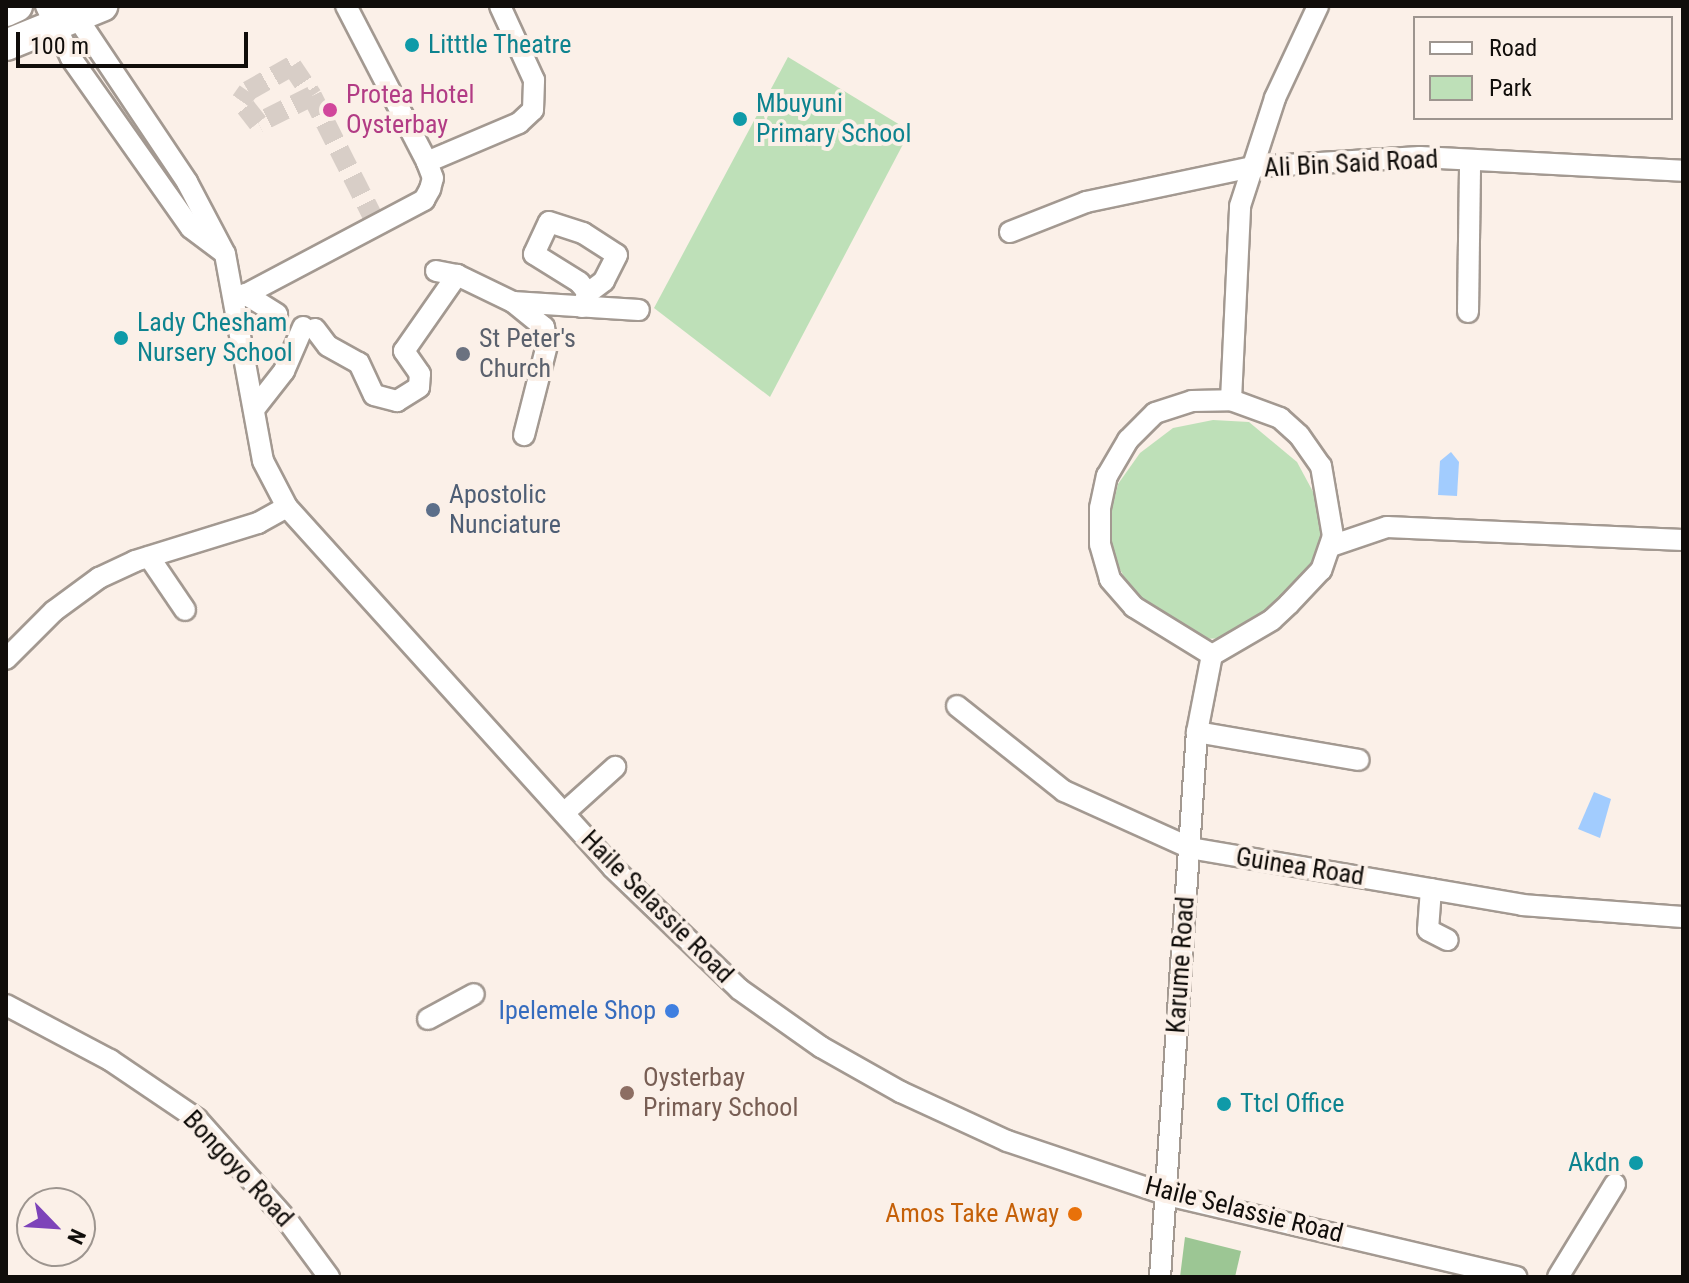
<!DOCTYPE html>
<html>
<head>
<meta charset="utf-8">
<style>
	body { margin:0 }
	#map { position:relative; width:1689px; height:1283px; overflow:hidden; background:#fbf0e8; font-family:"Roboto Condensed",sans-serif }
	div>[style] { position:absolute }
	[style*='--x'] { left:calc(var(--x)*1px); top:calc(var(--y)*1px); width:calc(var(--w)*1px); rotate:calc(var(--a)*1deg) }
	.green>* { inset:0; background:#bee0b8 }
	.forest>* { inset:0; background:#9cc694 }
	.water>* { inset:0; background:#a2ccfe }
	.minor-tunnel>* { height:20px; margin-top:-10px; transform-origin:0; background:repeating-linear-gradient(90deg,#d8cec7 0 20px,transparent 0 30px) }
	.roads { filter:drop-shadow(2px 0 #a39991) drop-shadow(-2px 0 #a39991) drop-shadow(0 2px #a39991) drop-shadow(0 -2px #a39991) }
	.minor>* { height:20px; margin:-10px; padding:0 10px; transform-origin:10px; border-radius:10px; background:#fff }
	.highway>* { height:30px; margin:-15px; padding:0 15px; transform-origin:15px; border-radius:15px; background:#fff }
	.dots>* { width:22px; height:22px; translate:-50% -50%; box-sizing:border-box; border:4px solid #fbf0e8; border-radius:50% }
	span { translate:-50% -50%; white-space:nowrap; text-align:center; line-height:1.15; -webkit-text-stroke:8px #fbf0e8; paint-order:stroke }
	.culture-label { font-size:26px; color:#0d838f }
	.left { translate:0 -50%; text-align:left }
	.right { translate:-100% -50%; text-align:right }
	.hotel-label { font-size:26px; color:#b23c85 }
	.street-label { font-size:26px; color:#100d0a }
	.worship-label { font-size:26px; color:#5b616d }
	.service-label { font-size:26px; color:#4e5e75 }
	.shop-label { font-size:26px; color:#366cbe }
	.education-label { font-size:26px; color:#785e54 }
	.food-label { font-size:26px; color:#c56008 }
	.frame { position:absolute; inset:0; border:8px solid #100d0a; pointer-events:none }
	.legend { position:absolute; left:1413px; top:16px; width:260px; height:104px; box-sizing:border-box; background:#fbf0e8; border:2px solid #9d958f; margin:0; padding:10px 14px; list-style:none; font-size:24px; color:#100d0a }
	.legend li { display:flex; align-items:center; gap:16px; height:40px }
	.legend b { width:40px; border:2px solid #9d958f }
	.north { position:absolute; left:16px; top:1187px; width:80px; height:80px; box-sizing:border-box; background:#fbf0e8; border:2px solid #9d958f; border-radius:50%; rotate:115deg; font-size:22px; font-weight:700; line-height:32px; text-align:center; color:#100d0a }
	.north::after { content:''; display:block; margin:auto; width:28px; height:36px; background:#7d43b9; clip-path:polygon(50% 0,100% 100%,50% 72%,0 100%) }
	.scale { position:absolute; left:16px; top:32px; width:232px; height:36px; box-sizing:border-box; border:4px solid #100d0a; border-top:0; padding-left:10px; font-size:24px; line-height:28px; white-space:nowrap; color:#100d0a; -webkit-text-stroke:6px #fbf0e8; paint-order:stroke }
</style>
</head>
<body>
<div id="map">
	<div class="green">
		<div style="clip-path:polygon(788px 57px,910px 131px,770px 397px,654px 308px)"></div>
		<div style="clip-path:polygon(1213px 420px,1249px 422px,1297px 462px,1318px 501px,1322px 540px,1306px 574px,1276px 607px,1231px 638px,1201px 639px,1135px 596px,1113px 557px,1109px 521px,1118px 484px,1140px 453px,1173px 428px)"></div>
	</div>
	<div class="forest">
		<div style="clip-path:polygon(1185px 1237px,1241px 1251px,1235px 1277px,1180px 1277px)"></div>
	</div>
	<div class="water">
		<div style="clip-path:polygon(1451px 452px,1459px 462px,1457px 496px,1438px 495px,1440px 461px)"></div>
		<div style="clip-path:polygon(1594px 792px,1611px 799px,1600px 838px,1578px 829px)"></div>
	</div>
	<div class="minor-tunnel">
		<div style="--x:312;--y:96;--w:60;--a:153.4"></div>
		<div style="--x:258;--y:123;--w:28;--a:-128"></div>
		<div style="--x:241;--y:101;--w:12;--a:-55"></div>
		<div style="--x:248;--y:91;--w:51;--a:-29.6"></div>
		<div style="--x:292;--y:66;--w:36;--a:56"></div>
		<div style="--x:312;--y:96;--w:142;--a:63.3"></div>
	</div>
	<div class="roads">
		<div class="minor">
			<div style="--x:46;--y:6;--w:58;--a:64.3"></div>
			<div style="--x:71;--y:58;--w:208;--a:54.8"></div>
			<div style="--x:191;--y:228;--w:38;--a:37"></div>
			<div style="--x:70;--y:7;--w:211;--a:56.2"></div>
			<div style="--x:187;--y:182;--w:81;--a:62.2"></div>
			<div style="--x:225;--y:254;--w:210;--a:79.6"></div>
			<div style="--x:263;--y:461;--w:52;--a:62.4"></div>
			<div style="--x:287;--y:507;--w:486;--a:47.9"></div>
			<div style="--x:613;--y:868;--w:175;--a:43.8"></div>
			<div style="--x:739;--y:989;--w:100;--a:35.3"></div>
			<div style="--x:821;--y:1047;--w:92;--a:29.4"></div>
			<div style="--x:901;--y:1092;--w:117;--a:24.8"></div>
			<div style="--x:1007;--y:1141;--w:169;--a:18.6"></div>
			<div style="--x:1167;--y:1195;--w:359;--a:13.2"></div>
			<div style="--x:427;--y:162;--w:100;--a:-23"></div>
			<div style="--x:519;--y:123;--w:19;--a:-43"></div>
			<div style="--x:533;--y:110;--w:30;--a:-88"></div>
			<div style="--x:534;--y:80;--w:81;--a:-114.7"></div>
			<div style="--x:1010;--y:232;--w:82;--a:-21.5"></div>
			<div style="--x:1086;--y:202;--w:170;--a:-11.9"></div>
			<div style="--x:1252;--y:167;--w:168;--a:-3.4"></div>
			<div style="--x:1420;--y:157;--w:263;--a:3"></div>
			<div style="--x:436;--y:271;--w:21;--a:11"></div>
			<div style="--x:457;--y:275;--w:62;--a:25.7"></div>
			<div style="--x:513;--y:302;--w:126;--a:3.6"></div>
			<div style="--x:245;--y:294;--w:38;--a:32"></div>
			<div style="--x:237;--y:299;--w:212;--a:-27.9"></div>
			<div style="--x:424;--y:200;--w:13;--a:-61"></div>
			<div style="--x:430;--y:189;--w:11;--a:-75"></div>
			<div style="--x:433;--y:178;--w:17;--a:-111"></div>
			<div style="--x:427;--y:162;--w:176;--a:-117.4"></div>
			<div style="--x:513;--y:302;--w:40;--a:39"></div>
			<div style="--x:544;--y:327;--w:18;--a:81"></div>
			<div style="--x:547;--y:345;--w:93;--a:104.3"></div>
			<div style="--x:582;--y:307;--w:15;--a:-67"></div>
			<div style="--x:588;--y:293;--w:14;--a:-129"></div>
			<div style="--x:579;--y:282;--w:53;--a:-148.1"></div>
			<div style="--x:534;--y:254;--w:35;--a:-65"></div>
			<div style="--x:549;--y:222;--w:36;--a:18"></div>
			<div style="--x:583;--y:233;--w:40;--a:32.9"></div>
			<div style="--x:617;--y:255;--w:29;--a:117"></div>
			<div style="--x:604;--y:281;--w:20;--a:143"></div>
			<div style="--x:1468;--y:312;--w:152;--a:-89.2"></div>
			<div style="--x:315;--y:329;--w:21;--a:53"></div>
			<div style="--x:328;--y:346;--w:35;--a:29"></div>
			<div style="--x:359;--y:363;--w:35;--a:65"></div>
			<div style="--x:374;--y:395;--w:24;--a:15"></div>
			<div style="--x:397;--y:401;--w:26;--a:-32"></div>
			<div style="--x:419;--y:387;--w:13;--a:-86"></div>
			<div style="--x:420;--y:374;--w:28;--a:-125"></div>
			<div style="--x:404;--y:351;--w:93;--a:-55.1"></div>
			<div style="--x:1231;--y:400;--w:52;--a:20.2"></div>
			<div style="--x:1280;--y:418;--w:25;--a:42"></div>
			<div style="--x:1299;--y:435;--w:38;--a:55"></div>
			<div style="--x:1321;--y:466;--w:71;--a:80.3"></div>
			<div style="--x:1333;--y:536;--w:36;--a:109"></div>
			<div style="--x:1321;--y:570;--w:47;--a:133.3"></div>
			<div style="--x:1289;--y:604;--w:23;--a:137"></div>
			<div style="--x:1272;--y:620;--w:69;--a:149.7"></div>
			<div style="--x:1212;--y:655;--w:92;--a:-148.4"></div>
			<div style="--x:1134;--y:607;--w:37;--a:-131"></div>
			<div style="--x:1110;--y:579;--w:36;--a:-106"></div>
			<div style="--x:1100;--y:544;--w:36;--a:-90"></div>
			<div style="--x:1100;--y:508;--w:33;--a:-78"></div>
			<div style="--x:1107;--y:476;--w:42;--a:-59.7"></div>
			<div style="--x:1128;--y:440;--w:38;--a:-45"></div>
			<div style="--x:1155;--y:413;--w:39;--a:-18"></div>
			<div style="--x:1192;--y:401;--w:39;--a:-1"></div>
			<div style="--x:1231;--y:400;--w:194;--a:-87.3"></div>
			<div style="--x:1240;--y:206;--w:114;--a:-72"></div>
			<div style="--x:1275;--y:98;--w:102;--a:-64.9"></div>
			<div style="--x:255;--y:408;--w:47;--a:-51.9"></div>
			<div style="--x:284;--y:371;--w:48;--a:-66.6"></div>
			<div style="--x:1331;--y:546;--w:59;--a:-18.7"></div>
			<div style="--x:1387;--y:527;--w:296;--a:2.5"></div>
			<div style="--x:149;--y:557;--w:64;--a:55.8"></div>
			<div style="--x:6;--y:659;--w:68;--a:-45"></div>
			<div style="--x:54;--y:611;--w:56;--a:-36.3"></div>
			<div style="--x:99;--y:578;--w:40;--a:-25"></div>
			<div style="--x:135;--y:561;--w:129;--a:-17.2"></div>
			<div style="--x:258;--y:523;--w:33;--a:-29"></div>
			<div style="--x:957;--y:706;--w:137;--a:38.5"></div>
			<div style="--x:1064;--y:791;--w:138;--a:24.3"></div>
			<div style="--x:1190;--y:848;--w:337;--a:9.7"></div>
			<div style="--x:1522;--y:905;--w:161;--a:4.3"></div>
			<div style="--x:1197;--y:732;--w:164;--a:9.8"></div>
			<div style="--x:564;--y:813;--w:69;--a:-42"></div>
			<div style="--x:1431;--y:889;--w:41;--a:94.2"></div>
			<div style="--x:1428;--y:930;--w:22;--a:27"></div>
			<div style="--x:6;--y:1005;--w:118;--a:27.9"></div>
			<div style="--x:110;--y:1060;--w:105;--a:34.1"></div>
			<div style="--x:197;--y:1119;--w:135;--a:48.3"></div>
			<div style="--x:287;--y:1220;--w:71;--a:53.6"></div>
			<div style="--x:428;--y:1019;--w:52;--a:-28.5"></div>
			<div style="--x:1160;--y:1277;--w:546;--a:-86.12"></div>
			<div style="--x:1197;--y:732;--w:78;--a:-79"></div>
			<div style="--x:1558;--y:1277;--w:109;--a:-58.5"></div>
		</div>
		<div class="highway">
			<div style="--x:6;--y:11;--w:12;--a:-24"></div>
			<div style="--x:6;--y:45;--w:104;--a:-22.1"></div>
		</div>
	</div>
	<div class="dots">
		<div style="left:412px;top:45px;background:#0f9aa8"></div>
		<div style="left:330px;top:110px;background:#d1479c"></div>
		<div style="left:740px;top:119px;background:#0f9aa8"></div>
		<div style="left:121px;top:338px;background:#0f9aa8"></div>
		<div style="left:463px;top:354px;background:#6b7280"></div>
		<div style="left:433px;top:510px;background:#5c6f8a"></div>
		<div style="left:672px;top:1011px;background:#3f7fe0"></div>
		<div style="left:627px;top:1093px;background:#8d6e63"></div>
		<div style="left:1224px;top:1104px;background:#0f9aa8"></div>
		<div style="left:1636px;top:1163px;background:#0f9aa8"></div>
		<div style="left:1075px;top:1214px;background:#e8710a"></div>
	</div>
	<div class="culture-label">
		<span class="left" style="left:428px;top:45px">Litttle Theatre</span>
		<span class="left" style="left:756px;top:119px">Mbuyuni<br>Primary School</span>
		<span class="left" style="left:137px;top:338px">Lady Chesham<br>Nursery School</span>
		<span class="left" style="left:1240px;top:1104px">Ttcl Office</span>
		<span class="right" style="left:1620px;top:1163px">Akdn</span>
	</div>
	<div class="hotel-label">
		<span class="left" style="left:346px;top:110px">Protea Hotel<br>Oysterbay</span>
	</div>
	<div class="street-label">
		<span style="left:1351px;top:164px;rotate:-3deg">Ali Bin Said Road</span>
		<span style="left:1300px;top:867px;rotate:9deg">Guinea Road</span>
		<span style="left:657px;top:907px;rotate:45deg">Haile Selassie Road</span>
		<span style="left:1181px;top:965px;rotate:-86deg">Karume Road</span>
		<span style="left:238px;top:1169px;rotate:47deg">Bongoyo Road</span>
		<span style="left:1244px;top:1210px;rotate:14deg">Haile Selassie Road</span>
	</div>
	<div class="worship-label">
		<span class="left" style="left:479px;top:354px">St Peter's<br>Church</span>
	</div>
	<div class="service-label">
		<span class="left" style="left:449px;top:510px">Apostolic<br>Nunciature</span>
	</div>
	<div class="shop-label">
		<span class="right" style="left:656px;top:1011px">Ipelemele Shop</span>
	</div>
	<div class="education-label">
		<span class="left" style="left:643px;top:1093px">Oysterbay<br>Primary School</span>
	</div>
	<div class="food-label">
		<span class="right" style="left:1059px;top:1214px">Amos Take Away</span>
	</div>
	<div class="frame"></div>
	<ul class="legend">
	<li><b style="height:10px;background:#fff"></b>Road</li>
	<li><b style="height:22px;background:#bee0b8"></b>Park</li>
	</ul>
	<div class="north">N</div>
	<div class="scale">100 m</div>
</div>
</body>
</html>
